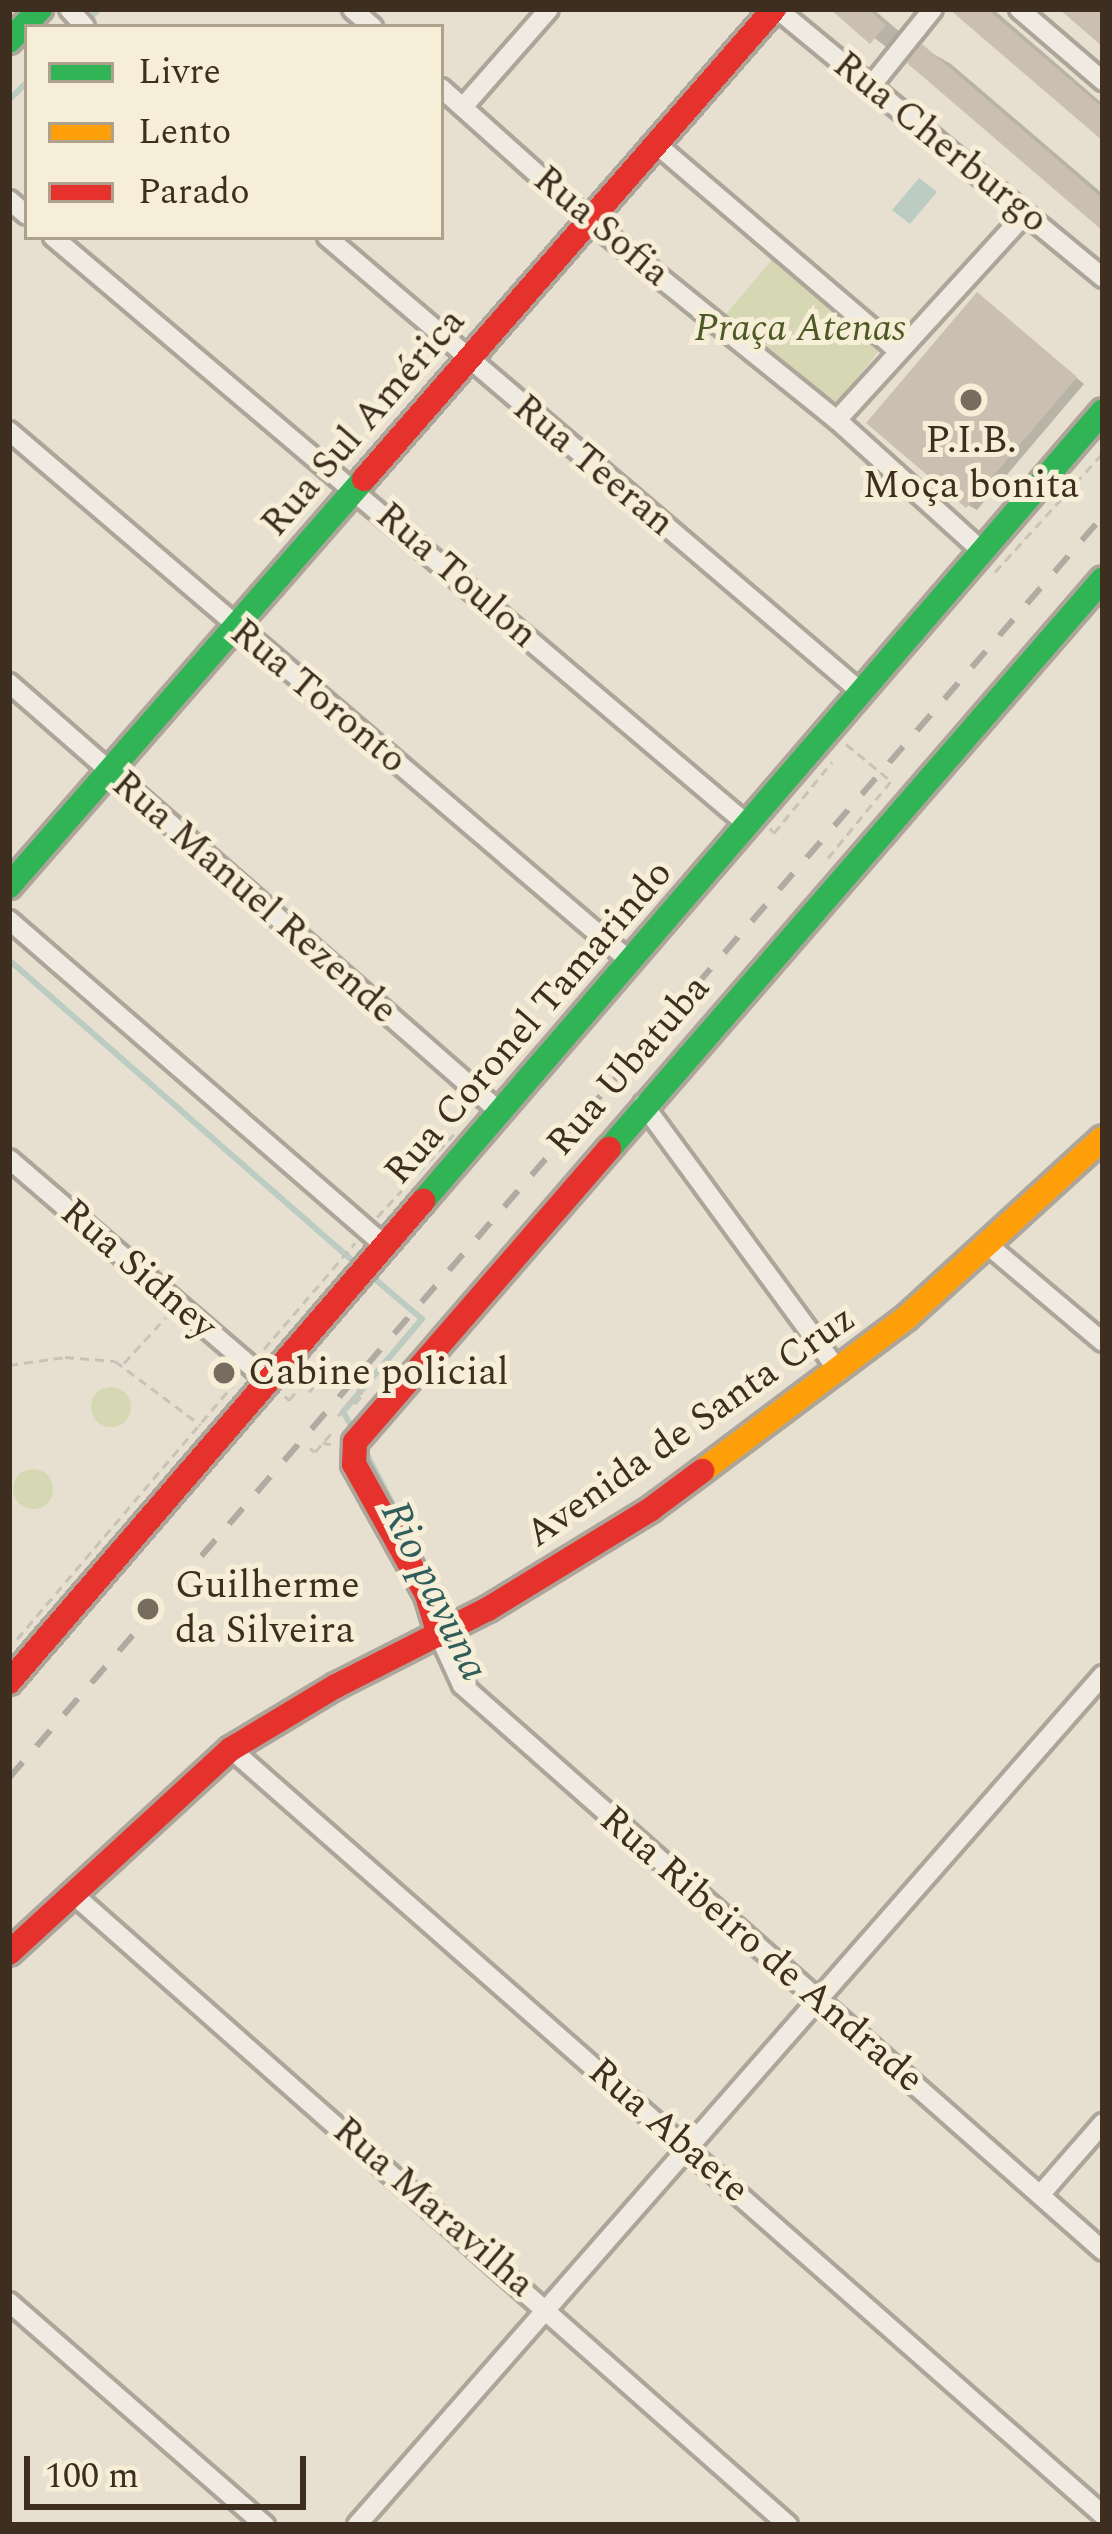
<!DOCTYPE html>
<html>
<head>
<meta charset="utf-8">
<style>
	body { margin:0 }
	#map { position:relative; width:1112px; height:2534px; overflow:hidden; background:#e7e0d1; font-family:Spectral,serif }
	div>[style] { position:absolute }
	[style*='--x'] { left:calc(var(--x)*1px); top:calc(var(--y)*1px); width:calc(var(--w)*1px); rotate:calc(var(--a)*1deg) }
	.green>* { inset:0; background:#d6d7b3 }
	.round { border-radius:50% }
	.water>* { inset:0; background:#bcccc2 }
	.shadow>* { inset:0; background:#0003 }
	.stream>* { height:6px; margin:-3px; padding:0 3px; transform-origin:3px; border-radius:3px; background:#bcccc2 }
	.building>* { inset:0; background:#cbbfb2 }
	.path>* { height:3px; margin-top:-1.5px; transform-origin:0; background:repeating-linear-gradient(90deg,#c8c2b9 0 9px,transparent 0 15px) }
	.roads { filter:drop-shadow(3px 0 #ada599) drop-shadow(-3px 0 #ada599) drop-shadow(0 3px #ada599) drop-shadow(0 -3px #ada599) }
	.street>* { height:18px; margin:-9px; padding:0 9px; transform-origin:9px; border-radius:9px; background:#efebe3 }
	.fast>* { height:24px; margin:-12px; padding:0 12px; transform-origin:12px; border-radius:12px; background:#30b455 }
	.slow>* { height:24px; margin:-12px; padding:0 12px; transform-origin:12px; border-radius:12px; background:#ff9f0a }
	.jam>* { height:24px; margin:-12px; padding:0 12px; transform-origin:12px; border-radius:12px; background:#e5322d }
	.rail>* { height:6px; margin-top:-3px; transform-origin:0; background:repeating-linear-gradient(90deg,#afaaa2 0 21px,transparent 0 42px) }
	.path-bridge>* { height:3px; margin-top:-1.5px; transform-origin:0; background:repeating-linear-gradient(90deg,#c8c2b9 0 9px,transparent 0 15px) }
	.dots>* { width:33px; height:33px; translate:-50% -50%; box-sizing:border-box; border:6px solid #f7eed8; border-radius:50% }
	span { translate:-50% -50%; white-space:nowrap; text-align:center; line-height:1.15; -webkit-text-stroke:10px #f7eed8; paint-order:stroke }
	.street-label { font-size:39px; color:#3d2e20 }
	.park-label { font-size:39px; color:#4d5a26; font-style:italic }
	.poi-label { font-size:39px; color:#3d2e20 }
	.left { translate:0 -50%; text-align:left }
	.water-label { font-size:42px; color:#2f5d5a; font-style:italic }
	.frame { position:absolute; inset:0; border:12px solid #3d2e20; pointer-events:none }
	.legend { position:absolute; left:24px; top:24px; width:420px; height:216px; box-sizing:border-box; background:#f7eed8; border:3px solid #ada18e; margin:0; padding:15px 21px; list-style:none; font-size:36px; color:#3d2e20 }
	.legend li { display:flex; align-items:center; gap:24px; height:60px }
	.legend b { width:60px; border:3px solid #ada18e }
	.scale { position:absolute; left:24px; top:2456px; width:282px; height:54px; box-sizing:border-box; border:6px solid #3d2e20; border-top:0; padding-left:15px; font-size:36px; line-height:42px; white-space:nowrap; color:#3d2e20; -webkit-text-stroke:9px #f7eed8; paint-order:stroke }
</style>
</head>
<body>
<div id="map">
	<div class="green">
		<div style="clip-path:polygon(780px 250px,887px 341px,829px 413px,718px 324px)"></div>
		<div class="round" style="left:91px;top:1387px;width:40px;height:40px"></div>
		<div class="round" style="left:13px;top:1469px;width:40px;height:40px"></div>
	</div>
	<div class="water">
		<div style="clip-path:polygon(919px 178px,937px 192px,910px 224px,892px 210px)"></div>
	</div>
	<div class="shadow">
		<div style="clip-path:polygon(835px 9px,873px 9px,913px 43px,900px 57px)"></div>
		<div style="clip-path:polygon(957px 9px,993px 9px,1103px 104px,1103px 136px)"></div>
		<div style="clip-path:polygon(923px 48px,951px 64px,1103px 194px,1103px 227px)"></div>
		<div style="clip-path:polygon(986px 301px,1084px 384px,977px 510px,968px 505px)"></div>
	</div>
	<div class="stream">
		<div style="--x:85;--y:23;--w:20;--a:-45"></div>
		<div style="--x:9;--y:100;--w:25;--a:-45"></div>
		<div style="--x:9;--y:960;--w:465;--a:41.2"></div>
		<div style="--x:355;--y:1432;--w:23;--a:-121"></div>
		<div style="--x:343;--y:1412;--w:122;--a:-49.7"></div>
		<div style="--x:422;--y:1319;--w:70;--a:-139.7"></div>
		<div style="--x:364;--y:1449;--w:191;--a:62.5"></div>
		<div style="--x:457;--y:1636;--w:58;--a:67.8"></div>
	</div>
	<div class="building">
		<div style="clip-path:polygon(830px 9px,868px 9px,886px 25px,870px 44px)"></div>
		<div style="clip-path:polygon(949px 9px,987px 9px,1103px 108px,1103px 141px)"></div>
		<div style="clip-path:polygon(1059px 9px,1096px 9px,1103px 15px,1103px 47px)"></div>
		<div style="clip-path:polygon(922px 44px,1103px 199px,1103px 231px,907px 63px)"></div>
		<div style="clip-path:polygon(977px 292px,1077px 377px,966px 508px,866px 423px)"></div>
	</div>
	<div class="path">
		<div style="--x:995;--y:572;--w:161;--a:-47.8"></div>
		<div style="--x:770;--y:828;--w:6;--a:51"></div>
		<div style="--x:774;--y:833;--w:92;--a:-50.8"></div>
		<div style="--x:828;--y:858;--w:99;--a:-50.7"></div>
		<div style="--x:377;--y:1217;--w:113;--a:-47.1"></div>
		<div style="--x:264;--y:1349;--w:140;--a:-49.4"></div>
		<div style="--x:124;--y:1363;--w:62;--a:-47.6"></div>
		<div style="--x:9;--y:1365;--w:57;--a:-8.1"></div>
		<div style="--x:65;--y:1357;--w:50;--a:4.6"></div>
		<div style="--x:115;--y:1361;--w:107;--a:36.7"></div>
		<div style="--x:309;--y:1392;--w:33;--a:-49"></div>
		<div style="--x:285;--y:1396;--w:6;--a:45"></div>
		<div style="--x:289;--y:1400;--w:52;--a:-49.6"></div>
		<div style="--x:355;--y:1404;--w:13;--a:-51"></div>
		<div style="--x:338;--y:1416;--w:33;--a:-50"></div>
		<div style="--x:323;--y:1443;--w:8;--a:7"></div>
		<div style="--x:310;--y:1448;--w:6;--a:39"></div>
		<div style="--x:315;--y:1452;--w:29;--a:-49"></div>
		<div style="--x:17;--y:1639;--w:341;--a:-49.6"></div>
	</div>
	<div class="roads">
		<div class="street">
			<div style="--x:69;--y:9;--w:24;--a:48"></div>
			<div style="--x:352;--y:9;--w:28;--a:41"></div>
			<div style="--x:777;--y:9;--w:423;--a:39.5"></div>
			<div style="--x:1019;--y:9;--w:111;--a:40.6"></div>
			<div style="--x:871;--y:86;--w:99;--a:-51.2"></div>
			<div style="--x:441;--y:88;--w:200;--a:41.8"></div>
			<div style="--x:590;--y:221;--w:317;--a:38.9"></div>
			<div style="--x:837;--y:420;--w:195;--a:42.1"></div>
			<div style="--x:463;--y:107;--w:130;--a:-48.7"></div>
			<div style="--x:656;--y:144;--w:317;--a:40.5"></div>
			<div style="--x:9;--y:200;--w:23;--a:40"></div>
			<div style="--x:53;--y:237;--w:909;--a:40.23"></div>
			<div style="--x:327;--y:237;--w:702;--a:40.43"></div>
			<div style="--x:837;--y:420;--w:280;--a:-47.6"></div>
			<div style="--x:9;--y:431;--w:816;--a:40.48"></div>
			<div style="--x:9;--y:683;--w:652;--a:41.14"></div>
			<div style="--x:9;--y:920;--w:498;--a:40.9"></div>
			<div style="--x:643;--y:1104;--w:332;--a:53.8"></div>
			<div style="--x:9;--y:1159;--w:341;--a:40.6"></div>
			<div style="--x:989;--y:1246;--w:149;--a:40.1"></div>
			<div style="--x:439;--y:1635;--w:55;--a:65.3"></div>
			<div style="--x:462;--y:1685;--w:855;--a:41.44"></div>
			<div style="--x:231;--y:1749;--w:1161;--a:41.3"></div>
			<div style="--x:74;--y:1895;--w:952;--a:41.42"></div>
			<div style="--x:1040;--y:2195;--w:96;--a:-48.8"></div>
			<div style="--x:9;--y:2302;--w:340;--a:41.1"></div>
			<div style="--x:357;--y:2525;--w:1131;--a:-48.73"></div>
		</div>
		<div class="fast">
			<div style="--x:9;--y:41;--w:45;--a:-45.9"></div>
			<div style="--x:9;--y:886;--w:540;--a:-48.9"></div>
			<div style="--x:609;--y:1149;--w:754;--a:-49.09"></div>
			<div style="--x:423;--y:1201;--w:1042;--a:-49.28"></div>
		</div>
		<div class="slow">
			<div style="--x:702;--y:1471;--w:256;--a:-36.9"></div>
			<div style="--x:907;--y:1317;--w:265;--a:-42.4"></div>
		</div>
		<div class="jam">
			<div style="--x:364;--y:479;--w:624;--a:-48.9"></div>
			<div style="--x:439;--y:1635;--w:42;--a:-106.7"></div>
			<div style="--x:427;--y:1595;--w:150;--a:-119.1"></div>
			<div style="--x:354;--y:1464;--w:22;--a:-87"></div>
			<div style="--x:355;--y:1442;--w:388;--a:-49.1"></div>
			<div style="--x:9;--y:1682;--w:635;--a:-49.28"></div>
			<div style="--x:9;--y:1953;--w:301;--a:-42.6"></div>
			<div style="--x:231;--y:1749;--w:122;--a:-31"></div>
			<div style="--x:336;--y:1686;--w:170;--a:-26.9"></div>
			<div style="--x:488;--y:1609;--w:191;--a:-31.5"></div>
			<div style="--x:651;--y:1509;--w:64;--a:-36.7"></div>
		</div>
	</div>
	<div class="rail">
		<div style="--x:9;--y:1778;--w:1670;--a:-49.08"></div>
	</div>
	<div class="path-bridge">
		<div style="--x:846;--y:744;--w:58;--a:39.4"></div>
		<div style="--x:323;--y:1360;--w:52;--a:40.4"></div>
	</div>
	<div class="dots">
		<div style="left:971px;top:400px;background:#786c5e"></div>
		<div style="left:224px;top:1373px;background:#786c5e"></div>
		<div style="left:148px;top:1609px;background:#786c5e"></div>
	</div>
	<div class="street-label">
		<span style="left:940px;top:143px;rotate:39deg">Rua Cherburgo</span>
		<span style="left:601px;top:227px;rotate:40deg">Rua Sofia</span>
		<span style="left:364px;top:423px;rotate:-49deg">Rua Sul América</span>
		<span style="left:593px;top:466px;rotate:40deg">Rua Teeran</span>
		<span style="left:456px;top:576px;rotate:41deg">Rua Toulon</span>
		<span style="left:318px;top:697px;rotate:40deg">Rua Toronto</span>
		<span style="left:254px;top:898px;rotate:41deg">Rua Manuel Rezende</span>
		<span style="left:529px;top:1023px;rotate:-49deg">Rua Coronel Tamarindo</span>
		<span style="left:629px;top:1066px;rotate:-49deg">Rua Ubatuba</span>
		<span style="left:138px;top:1270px;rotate:41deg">Rua Sidney</span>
		<span style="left:691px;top:1427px;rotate:-35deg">Avenida de Santa Cruz</span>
		<span style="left:761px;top:1950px;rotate:41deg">Rua Ribeiro de Andrade</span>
		<span style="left:668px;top:2131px;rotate:41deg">Rua Abaete</span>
		<span style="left:433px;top:2208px;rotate:41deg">Rua Maravilha</span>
	</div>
	<div class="park-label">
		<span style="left:800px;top:329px">Praça Atenas</span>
	</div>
	<div class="poi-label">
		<span style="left:971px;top:464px">P.I.B.<br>Moça bonita</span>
		<span class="left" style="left:248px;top:1373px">Cabine policial</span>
		<span class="left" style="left:175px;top:1609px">Guilherme<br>da Silveira</span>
	</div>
	<div class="water-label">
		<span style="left:434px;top:1591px;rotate:64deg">Rio pavuna</span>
	</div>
	<div class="frame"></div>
	<ul class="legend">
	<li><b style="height:15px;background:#30b455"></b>Livre</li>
	<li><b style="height:15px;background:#ff9f0a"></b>Lento</li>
	<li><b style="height:15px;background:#e5322d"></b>Parado</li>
	</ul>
	<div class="scale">100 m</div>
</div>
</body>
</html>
